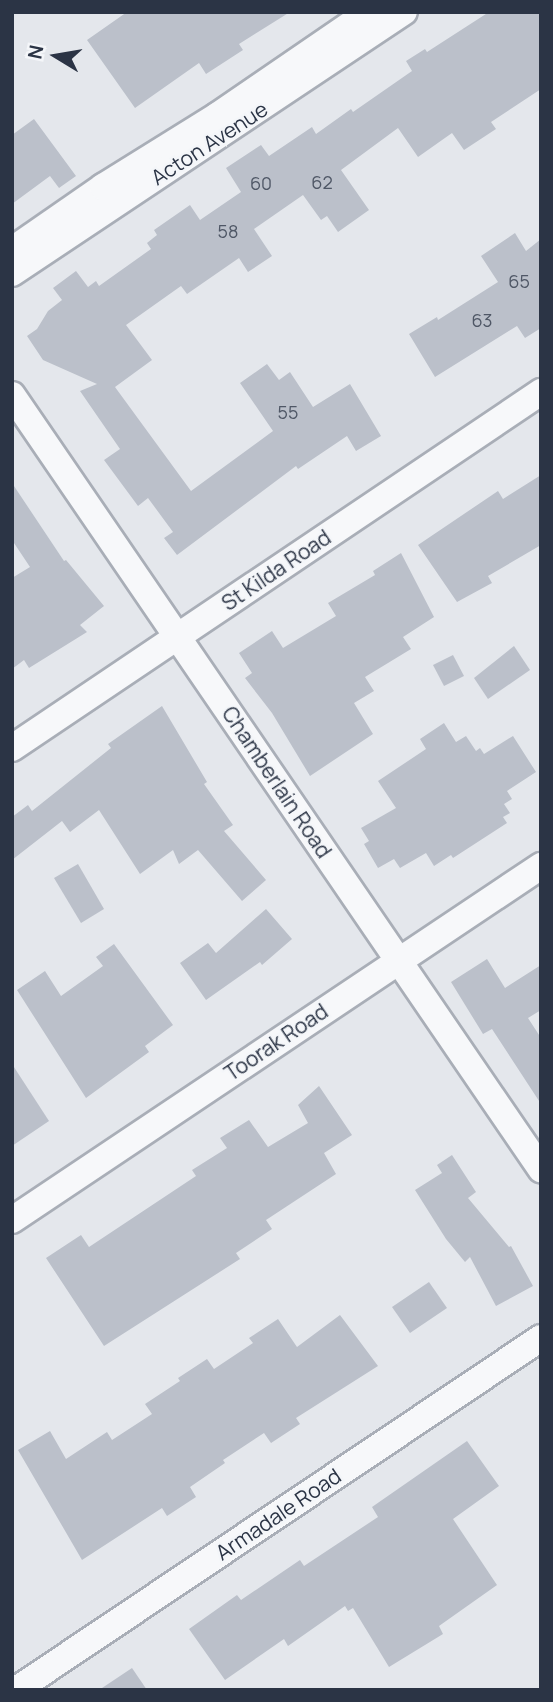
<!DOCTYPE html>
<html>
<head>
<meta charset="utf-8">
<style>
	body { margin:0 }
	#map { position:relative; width:553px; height:1702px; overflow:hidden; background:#e4e7ec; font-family:Manrope,sans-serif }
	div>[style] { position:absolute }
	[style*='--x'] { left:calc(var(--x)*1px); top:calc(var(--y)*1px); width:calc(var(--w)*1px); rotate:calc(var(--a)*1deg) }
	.building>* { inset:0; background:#bbc0ca }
	.roads { filter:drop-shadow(2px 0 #a9aeb7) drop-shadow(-2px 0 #a9aeb7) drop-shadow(0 2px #a9aeb7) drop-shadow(0 -2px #a9aeb7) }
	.street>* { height:26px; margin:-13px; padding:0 13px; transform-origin:13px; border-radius:13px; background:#f7f8fa }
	span { translate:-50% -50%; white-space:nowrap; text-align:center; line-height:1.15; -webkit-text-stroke:5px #f4f6f9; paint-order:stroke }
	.number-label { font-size:18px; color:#4f5766 }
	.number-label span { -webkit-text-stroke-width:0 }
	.street-label { font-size:21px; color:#2b3445 }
	.frame { position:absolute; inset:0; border:14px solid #2b3445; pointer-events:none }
	.north { position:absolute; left:21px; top:21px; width:70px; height:70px; -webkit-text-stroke:5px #f4f6f9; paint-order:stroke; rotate:281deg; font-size:19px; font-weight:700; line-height:28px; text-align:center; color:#2b3445 }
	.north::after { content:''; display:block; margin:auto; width:24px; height:32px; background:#2b3445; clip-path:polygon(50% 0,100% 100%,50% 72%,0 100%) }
</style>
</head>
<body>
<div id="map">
	<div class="building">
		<div style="clip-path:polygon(127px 12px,290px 12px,239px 44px,243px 50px,206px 74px,199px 63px,135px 108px,87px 40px)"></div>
		<div style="clip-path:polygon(489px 12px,541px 12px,541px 89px,491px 122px,496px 129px,464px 150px,452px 133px,418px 157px,398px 128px,341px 170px,369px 210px,338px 232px,327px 216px,321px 220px,303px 195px,254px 229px,272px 256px,248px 272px,239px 258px,187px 294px,181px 286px,126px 325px,152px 360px,115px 387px,191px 491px,273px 431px,240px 383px,267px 364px,279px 380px,290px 372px,313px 407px,350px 384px,381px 436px,356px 451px,347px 436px,298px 469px,296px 466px,177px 555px,164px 538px,173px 532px,148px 498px,138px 506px,104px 460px,120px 449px,80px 391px,97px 384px,43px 360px,27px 336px,37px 329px,48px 311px,62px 300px,53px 288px,76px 271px,88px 287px,96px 281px,99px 286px,151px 249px,147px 243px,157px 235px,154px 230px,190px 205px,200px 220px,241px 192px,226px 168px,261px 145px,269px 156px,312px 127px,316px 134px,351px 109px,353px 112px,412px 71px,406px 61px,425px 49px,427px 52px)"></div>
		<div style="clip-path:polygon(34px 119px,76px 176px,59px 188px,50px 176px,12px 204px,12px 135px)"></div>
		<div style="clip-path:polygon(515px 233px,526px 251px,541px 239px,541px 328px,525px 338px,517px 326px,435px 377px,409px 334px,437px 317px,438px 320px,498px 282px,481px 256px)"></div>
		<div style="clip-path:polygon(541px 475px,541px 545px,488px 576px,492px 583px,457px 602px,418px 545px,498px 491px,503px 499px)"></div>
		<div style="clip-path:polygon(12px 483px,64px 561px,66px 560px,104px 606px,80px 625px,87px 632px,29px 668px,24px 660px,12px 669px,12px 578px,30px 567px,12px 540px)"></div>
		<div style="clip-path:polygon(401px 553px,434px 617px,403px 637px,411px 649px,365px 677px,374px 691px,354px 703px,373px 734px,310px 776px,272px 713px,245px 678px,252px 673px,239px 653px,272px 631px,283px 648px,336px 616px,328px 603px,375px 575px,373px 571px)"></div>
		<div style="clip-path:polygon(514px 646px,530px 670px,488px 699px,474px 678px)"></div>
		<div style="clip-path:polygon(453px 655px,464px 676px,444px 686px,433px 665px)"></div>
		<div style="clip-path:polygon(162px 706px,207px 782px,204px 784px,233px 825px,224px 831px,266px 880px,242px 901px,198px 850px,179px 864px,173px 850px,140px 874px,99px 810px,70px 832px,62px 821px,12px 860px,12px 817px,28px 805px,32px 811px,111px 748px,108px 744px)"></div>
		<div style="clip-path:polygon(444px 723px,456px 742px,466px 736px,476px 751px,480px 748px,484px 754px,513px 736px,536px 772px,507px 791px,512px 799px,504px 804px,510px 813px,503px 817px,507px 823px,453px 858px,451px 855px,434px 866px,426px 853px,400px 868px,394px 859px,378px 868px,364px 844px,369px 841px,361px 828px,396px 808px,378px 781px,426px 749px,420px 739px)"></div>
		<div style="clip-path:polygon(78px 864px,104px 909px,81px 923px,54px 878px)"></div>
		<div style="clip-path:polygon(266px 909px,292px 939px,262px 965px,260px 962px,206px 1000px,180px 963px,208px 943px,216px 953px)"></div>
		<div style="clip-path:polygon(114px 944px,173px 1025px,145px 1046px,149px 1052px,86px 1098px,17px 990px,45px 971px,61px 996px,103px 966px,96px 957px)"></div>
		<div style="clip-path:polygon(487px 959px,505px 988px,541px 965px,541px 1010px,528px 1018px,541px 1038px,541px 1104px,492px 1029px,483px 1034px,451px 982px)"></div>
		<div style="clip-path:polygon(12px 1064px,49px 1121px,12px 1146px)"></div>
		<div style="clip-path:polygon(319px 1086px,352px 1135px,324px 1153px,336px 1174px,266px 1220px,272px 1229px,236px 1253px,240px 1259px,104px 1346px,46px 1258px,81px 1235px,89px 1247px,196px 1176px,192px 1170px,227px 1148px,220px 1138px,249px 1120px,268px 1147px,308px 1123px,298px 1105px)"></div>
		<div style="clip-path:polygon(452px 1155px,476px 1192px,468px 1198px,509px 1247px,511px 1246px,533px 1286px,496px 1306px,470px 1257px,465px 1262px,446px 1239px,415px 1190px,442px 1173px,437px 1165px)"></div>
		<div style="clip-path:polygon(429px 1282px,447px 1308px,410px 1333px,392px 1307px)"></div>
		<div style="clip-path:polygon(340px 1315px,378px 1366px,296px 1418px,300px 1424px,271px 1443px,264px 1433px,223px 1460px,225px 1463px,190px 1487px,196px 1497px,167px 1516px,162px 1508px,82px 1560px,18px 1450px,50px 1431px,66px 1459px,107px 1432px,112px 1440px,152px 1414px,145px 1404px,180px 1381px,178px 1378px,207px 1359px,214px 1369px,253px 1343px,249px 1338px,278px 1319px,297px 1347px)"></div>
		<div style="clip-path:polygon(467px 1441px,499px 1486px,453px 1519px,497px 1585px,439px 1626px,443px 1634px,389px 1667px,353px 1608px,348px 1611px,345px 1606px,288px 1646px,284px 1639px,225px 1680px,189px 1629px,237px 1595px,241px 1600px,300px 1560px,304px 1566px,378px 1517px,372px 1507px)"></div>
		<div style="clip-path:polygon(132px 1668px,147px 1690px,99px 1690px)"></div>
	</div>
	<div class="roads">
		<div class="street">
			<div style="--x:12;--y:250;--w:111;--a:-34.7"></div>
			<div style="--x:103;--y:187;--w:134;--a:-31.9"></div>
			<div style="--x:217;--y:116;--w:184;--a:-34.4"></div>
			<div style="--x:12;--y:273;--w:471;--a:-33.7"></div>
			<div style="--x:12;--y:395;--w:938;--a:55.65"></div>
			<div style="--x:12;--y:748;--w:638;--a:-33.94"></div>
			<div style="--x:12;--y:1220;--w:637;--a:-33.79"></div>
			<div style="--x:16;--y:1690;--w:632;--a:-33.84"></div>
		</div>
	</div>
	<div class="number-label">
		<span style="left:322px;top:182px">62</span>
		<span style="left:261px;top:183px">60</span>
		<span style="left:228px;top:231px">58</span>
		<span style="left:519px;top:281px">65</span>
		<span style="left:482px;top:320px">63</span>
		<span style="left:288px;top:412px">55</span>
	</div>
	<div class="street-label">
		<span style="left:209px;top:143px;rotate:-33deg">Acton Avenue</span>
		<span style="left:276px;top:570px;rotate:-34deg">St Kilda Road</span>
		<span style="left:277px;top:782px;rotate:56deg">Chamberlain Road</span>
		<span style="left:276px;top:1042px;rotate:-34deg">Toorak Road</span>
		<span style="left:278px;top:1514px;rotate:-34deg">Armadale Road</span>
	</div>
	<div class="frame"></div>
	<div class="north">N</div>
</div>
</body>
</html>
